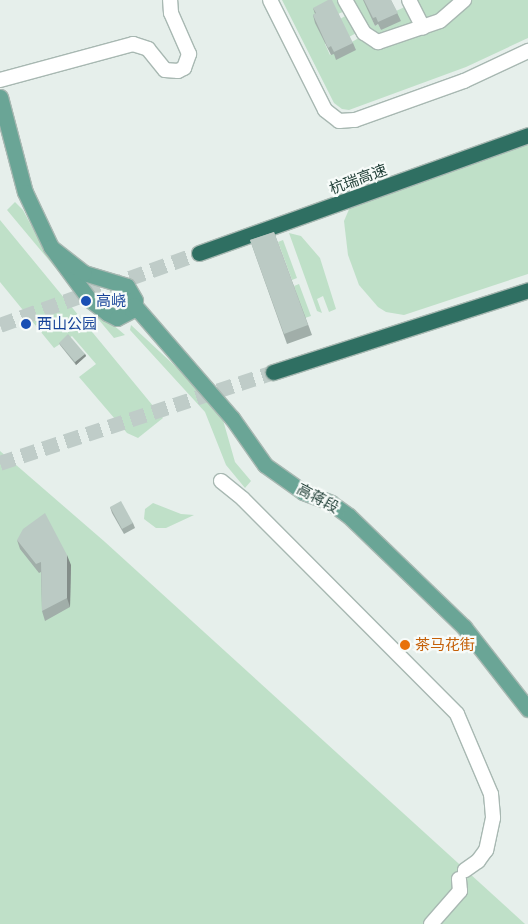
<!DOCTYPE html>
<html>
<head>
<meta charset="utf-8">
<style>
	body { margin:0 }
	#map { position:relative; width:528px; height:924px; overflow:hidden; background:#e6efeb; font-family:"Golos Text","Noto Sans SC",sans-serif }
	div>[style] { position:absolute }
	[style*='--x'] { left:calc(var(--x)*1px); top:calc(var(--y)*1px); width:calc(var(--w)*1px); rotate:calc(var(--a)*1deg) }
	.green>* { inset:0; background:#bfe0c8 }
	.round { border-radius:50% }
	.highway-tunnel>* { height:15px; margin-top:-7.5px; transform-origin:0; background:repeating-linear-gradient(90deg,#bfccc8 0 15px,transparent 0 23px) }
	.roads { filter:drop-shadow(1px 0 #a8b8b2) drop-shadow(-1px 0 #a8b8b2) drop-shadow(0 1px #a8b8b2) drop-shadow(0 -1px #a8b8b2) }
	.minor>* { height:14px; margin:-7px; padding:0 7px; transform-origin:7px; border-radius:7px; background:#fff }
	.major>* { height:15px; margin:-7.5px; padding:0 7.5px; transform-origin:7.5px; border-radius:7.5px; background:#6aa596 }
	.highway>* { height:15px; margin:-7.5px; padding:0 7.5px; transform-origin:7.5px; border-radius:7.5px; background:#2f6f62 }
	.wall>* { inset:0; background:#a1aea9 }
	.shaded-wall>* { inset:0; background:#838d89 }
	.building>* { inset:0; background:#bbcac4 }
	.dots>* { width:14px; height:14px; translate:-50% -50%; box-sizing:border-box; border:2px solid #f7fbf9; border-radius:50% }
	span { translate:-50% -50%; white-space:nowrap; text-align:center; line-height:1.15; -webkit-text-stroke:4.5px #f7fbf9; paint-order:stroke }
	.street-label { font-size:15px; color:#24423a }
	.transit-label { font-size:15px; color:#164399 }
	.left { translate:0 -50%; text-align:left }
	.food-label { font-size:15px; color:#c56008 }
</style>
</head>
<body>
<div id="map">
	<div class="green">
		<div style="clip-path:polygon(282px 0,340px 0,345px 11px,338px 14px,325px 44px,330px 55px,362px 36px,373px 45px,469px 0,528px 0,528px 38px,466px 67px,349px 110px,342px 109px,334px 103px)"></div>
		<div style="clip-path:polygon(348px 0,364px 0,375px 26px,378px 24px,381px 30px,396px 11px,409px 5px,413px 22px,410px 27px,381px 39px,367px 33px)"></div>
		<div style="clip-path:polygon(412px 0,459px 0,446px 13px,425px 20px)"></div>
		<div style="clip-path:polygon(347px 15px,358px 32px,349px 37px,340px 19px)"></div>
		<div style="clip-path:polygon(528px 142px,528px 274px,404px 315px,386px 312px,378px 307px,359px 285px,348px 255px,344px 221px,350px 207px)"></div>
		<div style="clip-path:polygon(15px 202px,23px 210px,47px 255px,84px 300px,125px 335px,114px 338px,7px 210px)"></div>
		<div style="clip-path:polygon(0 220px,163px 418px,138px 438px,127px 433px,79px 377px,96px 364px,72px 336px,54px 348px,0 282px)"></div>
		<div style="clip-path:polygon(289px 233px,301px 236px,320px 258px,336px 309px,329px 312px,323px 296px,317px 299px,322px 313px,317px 311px)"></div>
		<div style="clip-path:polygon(283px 240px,297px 278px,292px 280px,278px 242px)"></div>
		<div style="clip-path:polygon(299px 284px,311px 316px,305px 318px,294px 286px)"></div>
		<div class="round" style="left:106px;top:289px;width:22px;height:22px"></div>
		<div style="clip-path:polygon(131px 325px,188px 378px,223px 420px,235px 462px,251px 481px,245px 488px,226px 465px,205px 412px,130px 330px)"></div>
		<div style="clip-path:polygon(0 451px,105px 542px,525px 924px,0 924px)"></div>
		<div style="clip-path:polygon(153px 503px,181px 514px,194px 515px,166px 528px,156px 528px,144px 519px,145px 509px)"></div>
	</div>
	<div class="highway-tunnel">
		<div style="--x:0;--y:325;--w:212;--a:-19.9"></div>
		<div style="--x:0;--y:463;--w:288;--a:-18.4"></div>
	</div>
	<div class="roads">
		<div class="minor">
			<div style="--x:270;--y:0;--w:123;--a:63.4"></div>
			<div style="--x:325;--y:110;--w:18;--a:38"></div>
			<div style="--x:339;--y:121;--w:16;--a:-4"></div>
			<div style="--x:355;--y:120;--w:116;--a:-19.7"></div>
			<div style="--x:464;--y:81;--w:71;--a:-25.1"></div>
			<div style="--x:345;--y:0;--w:38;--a:60"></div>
			<div style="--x:364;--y:33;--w:17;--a:33"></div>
			<div style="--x:378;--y:42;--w:65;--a:-18.7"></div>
			<div style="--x:440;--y:21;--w:32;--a:-41"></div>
			<div style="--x:409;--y:0;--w:31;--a:63"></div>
			<div style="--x:0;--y:80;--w:138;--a:-15.1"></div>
			<div style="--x:133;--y:44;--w:16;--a:18"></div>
			<div style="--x:148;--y:49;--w:27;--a:51"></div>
			<div style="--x:165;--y:70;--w:13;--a:4"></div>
			<div style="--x:178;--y:71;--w:7;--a:-27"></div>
			<div style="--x:184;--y:68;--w:15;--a:-70"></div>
			<div style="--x:189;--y:54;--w:45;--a:-113.7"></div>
			<div style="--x:171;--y:13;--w:13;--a:-94"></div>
			<div style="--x:221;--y:481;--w:28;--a:39"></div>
			<div style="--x:243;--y:499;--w:303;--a:45.1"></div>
			<div style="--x:457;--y:714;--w:87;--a:67"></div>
			<div style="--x:491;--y:794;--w:24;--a:85"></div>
			<div style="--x:493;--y:818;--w:33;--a:102"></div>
			<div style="--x:486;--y:850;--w:14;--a:126"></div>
			<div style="--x:478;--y:861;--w:16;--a:145"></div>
			<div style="--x:431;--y:924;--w:44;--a:-48.7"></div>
			<div style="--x:460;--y:891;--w:12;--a:-95"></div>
		</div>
		<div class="major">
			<div style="--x:0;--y:97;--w:98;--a:75.3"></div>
			<div style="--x:25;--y:192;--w:61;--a:64.7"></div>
			<div style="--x:51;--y:247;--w:64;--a:53.8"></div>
			<div style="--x:89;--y:299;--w:23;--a:38"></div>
			<div style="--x:107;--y:313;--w:11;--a:27"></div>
			<div style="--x:117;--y:318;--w:17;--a:-28"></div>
			<div style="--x:132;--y:310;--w:10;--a:-73"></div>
			<div style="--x:135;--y:300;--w:16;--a:-120"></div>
			<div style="--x:127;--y:286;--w:45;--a:-163.2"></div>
			<div style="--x:84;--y:273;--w:42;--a:-141.8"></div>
			<div style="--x:134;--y:305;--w:150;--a:49.1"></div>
			<div style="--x:232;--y:418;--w:57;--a:54.9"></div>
			<div style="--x:265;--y:465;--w:47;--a:35.4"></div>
			<div style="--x:303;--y:492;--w:30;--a:21"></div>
			<div style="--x:331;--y:503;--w:22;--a:36"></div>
			<div style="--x:349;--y:516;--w:160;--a:44"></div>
			<div style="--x:464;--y:627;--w:104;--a:52"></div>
		</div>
		<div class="highway">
			<div style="--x:199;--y:253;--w:350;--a:-19.7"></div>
			<div style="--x:273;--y:372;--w:268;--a:-17.8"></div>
		</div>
	</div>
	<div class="wall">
		<div style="clip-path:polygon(363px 0,391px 0,401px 21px,381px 30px,378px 24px,375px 26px)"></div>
		<div style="clip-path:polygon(313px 8px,353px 43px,356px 50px,336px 60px,334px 54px,331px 55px,315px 23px,313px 15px,315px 14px)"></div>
		<div style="clip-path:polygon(274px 232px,312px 335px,287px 344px,250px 240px)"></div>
		<div style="clip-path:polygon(59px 343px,85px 354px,86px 356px,76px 365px,60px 345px)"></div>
		<div style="clip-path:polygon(110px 507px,133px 523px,135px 528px,124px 534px,112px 513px)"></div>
		<div style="clip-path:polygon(17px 540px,71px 565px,70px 607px,45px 621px,42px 611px,41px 572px,39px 573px,20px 549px)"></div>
	</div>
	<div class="shaded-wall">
		<div style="clip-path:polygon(85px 354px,86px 356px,76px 365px,75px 362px)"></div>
		<div style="clip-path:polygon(67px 555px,71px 565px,70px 607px,67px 598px)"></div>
	</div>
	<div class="building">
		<div style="clip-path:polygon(328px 0,332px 0,353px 43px,334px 52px,331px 46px,328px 48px,313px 15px,316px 13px,313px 8px)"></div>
		<div style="clip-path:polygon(364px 0,391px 0,398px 13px,378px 22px,376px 17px,373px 18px)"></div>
		<div style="clip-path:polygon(274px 232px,308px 325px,284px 334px,250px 240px)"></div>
		<div style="clip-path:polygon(68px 334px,85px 354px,75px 362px,59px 343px)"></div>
		<div style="clip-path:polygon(121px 501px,133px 523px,122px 529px,110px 507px)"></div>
		<div style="clip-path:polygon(45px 513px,67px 555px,67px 598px,42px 611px,41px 562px,36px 564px,17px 540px,23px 529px)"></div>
	</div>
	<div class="dots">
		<div style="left:86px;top:301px;background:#1a4fb4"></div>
		<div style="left:26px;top:324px;background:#1a4fb4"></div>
		<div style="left:405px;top:645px;background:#e8710a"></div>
	</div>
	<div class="street-label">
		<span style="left:358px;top:179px;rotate:-20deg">杭瑞高速</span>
		<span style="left:318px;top:498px;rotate:28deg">高蒋段</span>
	</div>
	<div class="transit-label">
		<span class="left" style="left:96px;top:301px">高峣</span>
		<span class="left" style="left:37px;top:324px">西山公园</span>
	</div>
	<div class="food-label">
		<span class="left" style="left:415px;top:645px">茶马花街</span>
	</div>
</div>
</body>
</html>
